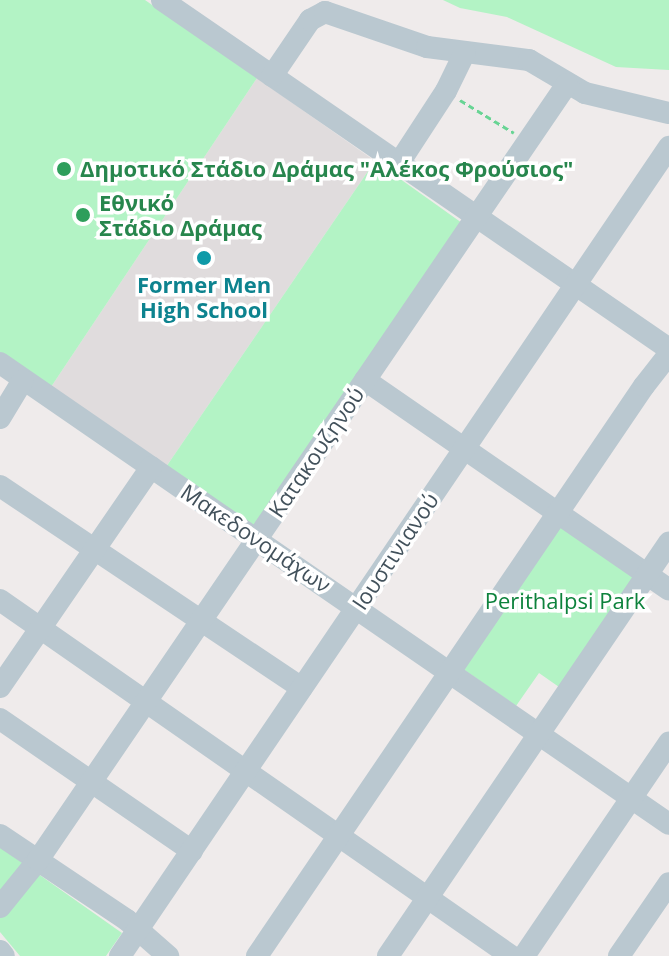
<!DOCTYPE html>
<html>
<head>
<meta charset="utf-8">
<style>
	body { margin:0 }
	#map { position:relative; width:669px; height:956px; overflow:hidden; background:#efebeb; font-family:"Open Sans",sans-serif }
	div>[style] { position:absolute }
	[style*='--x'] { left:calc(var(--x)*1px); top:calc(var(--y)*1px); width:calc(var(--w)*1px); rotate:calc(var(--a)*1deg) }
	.education>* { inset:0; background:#e0dcdd }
	.green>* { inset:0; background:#b3f3c5 }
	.path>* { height:3px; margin-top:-1.5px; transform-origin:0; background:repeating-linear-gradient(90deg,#68d494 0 6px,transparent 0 10px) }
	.minor>* { height:22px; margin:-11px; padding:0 11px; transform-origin:11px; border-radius:11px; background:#bac8d0 }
	.dots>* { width:22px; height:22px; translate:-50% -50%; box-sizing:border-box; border:4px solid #fff; border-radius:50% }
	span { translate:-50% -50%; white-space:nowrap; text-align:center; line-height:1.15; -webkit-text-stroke:7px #fff; paint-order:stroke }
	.leisure-label { font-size:22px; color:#27864d; font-weight:700 }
	.left { translate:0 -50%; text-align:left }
	.culture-label { font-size:22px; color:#0d838f; font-weight:700 }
	.street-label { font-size:22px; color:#42515b }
	.park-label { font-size:22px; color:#0d823c }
</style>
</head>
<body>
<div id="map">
	<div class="education">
		<div style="clip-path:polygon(257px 78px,375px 161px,166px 467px,51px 387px)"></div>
	</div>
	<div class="green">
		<div style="clip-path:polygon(0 0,145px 0,257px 78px,51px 387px,0 352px)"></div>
		<div style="clip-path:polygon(443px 0,669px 0,669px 70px,616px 67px,507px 17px,460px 8px)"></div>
		<div style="clip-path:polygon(375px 161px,462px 223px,254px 526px,166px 467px)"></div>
		<div style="clip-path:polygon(561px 526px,636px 578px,559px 687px,539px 673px,516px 706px,463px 669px)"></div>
		<div style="clip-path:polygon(0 847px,122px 933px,106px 956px,20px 956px,0 932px)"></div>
	</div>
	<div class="path">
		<div style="--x:460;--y:100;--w:63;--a:31.4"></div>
	</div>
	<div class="minor">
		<div style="--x:162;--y:0;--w:616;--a:34.54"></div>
		<div style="--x:272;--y:76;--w:68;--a:-55.8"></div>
		<div style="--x:310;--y:20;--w:17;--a:-28"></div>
		<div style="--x:325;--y:12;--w:108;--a:18.9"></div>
		<div style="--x:427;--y:47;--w:103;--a:7.3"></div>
		<div style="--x:529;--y:60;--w:65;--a:30.5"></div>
		<div style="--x:585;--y:93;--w:86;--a:13.4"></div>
		<div style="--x:399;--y:163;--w:86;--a:-56.9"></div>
		<div style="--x:446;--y:91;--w:43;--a:-64"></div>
		<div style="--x:0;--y:363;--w:812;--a:34.57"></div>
		<div style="--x:365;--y:380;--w:369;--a:34.6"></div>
		<div style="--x:0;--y:418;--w:44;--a:-58.8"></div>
		<div style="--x:0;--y:486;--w:363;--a:33.8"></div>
		<div style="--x:0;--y:600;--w:623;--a:34.86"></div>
		<div style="--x:0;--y:687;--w:267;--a:-55.5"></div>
		<div style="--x:0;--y:719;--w:233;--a:34.5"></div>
		<div style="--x:0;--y:835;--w:153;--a:33.8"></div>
		<div style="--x:127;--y:920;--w:55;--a:41.3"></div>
		<div style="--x:0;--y:907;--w:60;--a:-51"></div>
		<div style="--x:38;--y:860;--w:939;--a:-55.72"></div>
		<div style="--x:0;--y:951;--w:6;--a:51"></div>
		<div style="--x:120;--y:956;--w:978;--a:-55.84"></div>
		<div style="--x:257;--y:956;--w:689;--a:-55.83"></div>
		<div style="--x:644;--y:386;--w:41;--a:-52"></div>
		<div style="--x:388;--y:956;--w:500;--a:-55.8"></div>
		<div style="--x:524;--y:956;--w:258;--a:-55.8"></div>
		<div style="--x:619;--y:956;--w:88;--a:-55.6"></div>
	</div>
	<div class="dots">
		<div style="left:64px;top:169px;background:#2e9e5b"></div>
		<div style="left:83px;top:215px;background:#2e9e5b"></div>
		<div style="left:204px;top:258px;background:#0f9aa8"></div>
	</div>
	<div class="leisure-label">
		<span class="left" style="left:80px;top:169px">Δημοτικό Στάδιο Δράμας "Αλέκος Φρούσιος"</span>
		<span class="left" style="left:99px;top:215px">Εθνικό<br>Στάδιο Δράμας</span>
	</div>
	<div class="culture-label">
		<span style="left:204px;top:297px">Former Men<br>High School</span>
	</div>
	<div class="street-label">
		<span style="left:316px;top:452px;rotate:-56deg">Κατακουζηνού</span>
		<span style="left:256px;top:538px;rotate:34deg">Μακεδονομάχων</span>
		<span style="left:395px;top:551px;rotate:-56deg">Ιουστινιανού</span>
	</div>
	<div class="park-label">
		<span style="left:565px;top:601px">Perithalpsi Park</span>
	</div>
</div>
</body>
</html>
